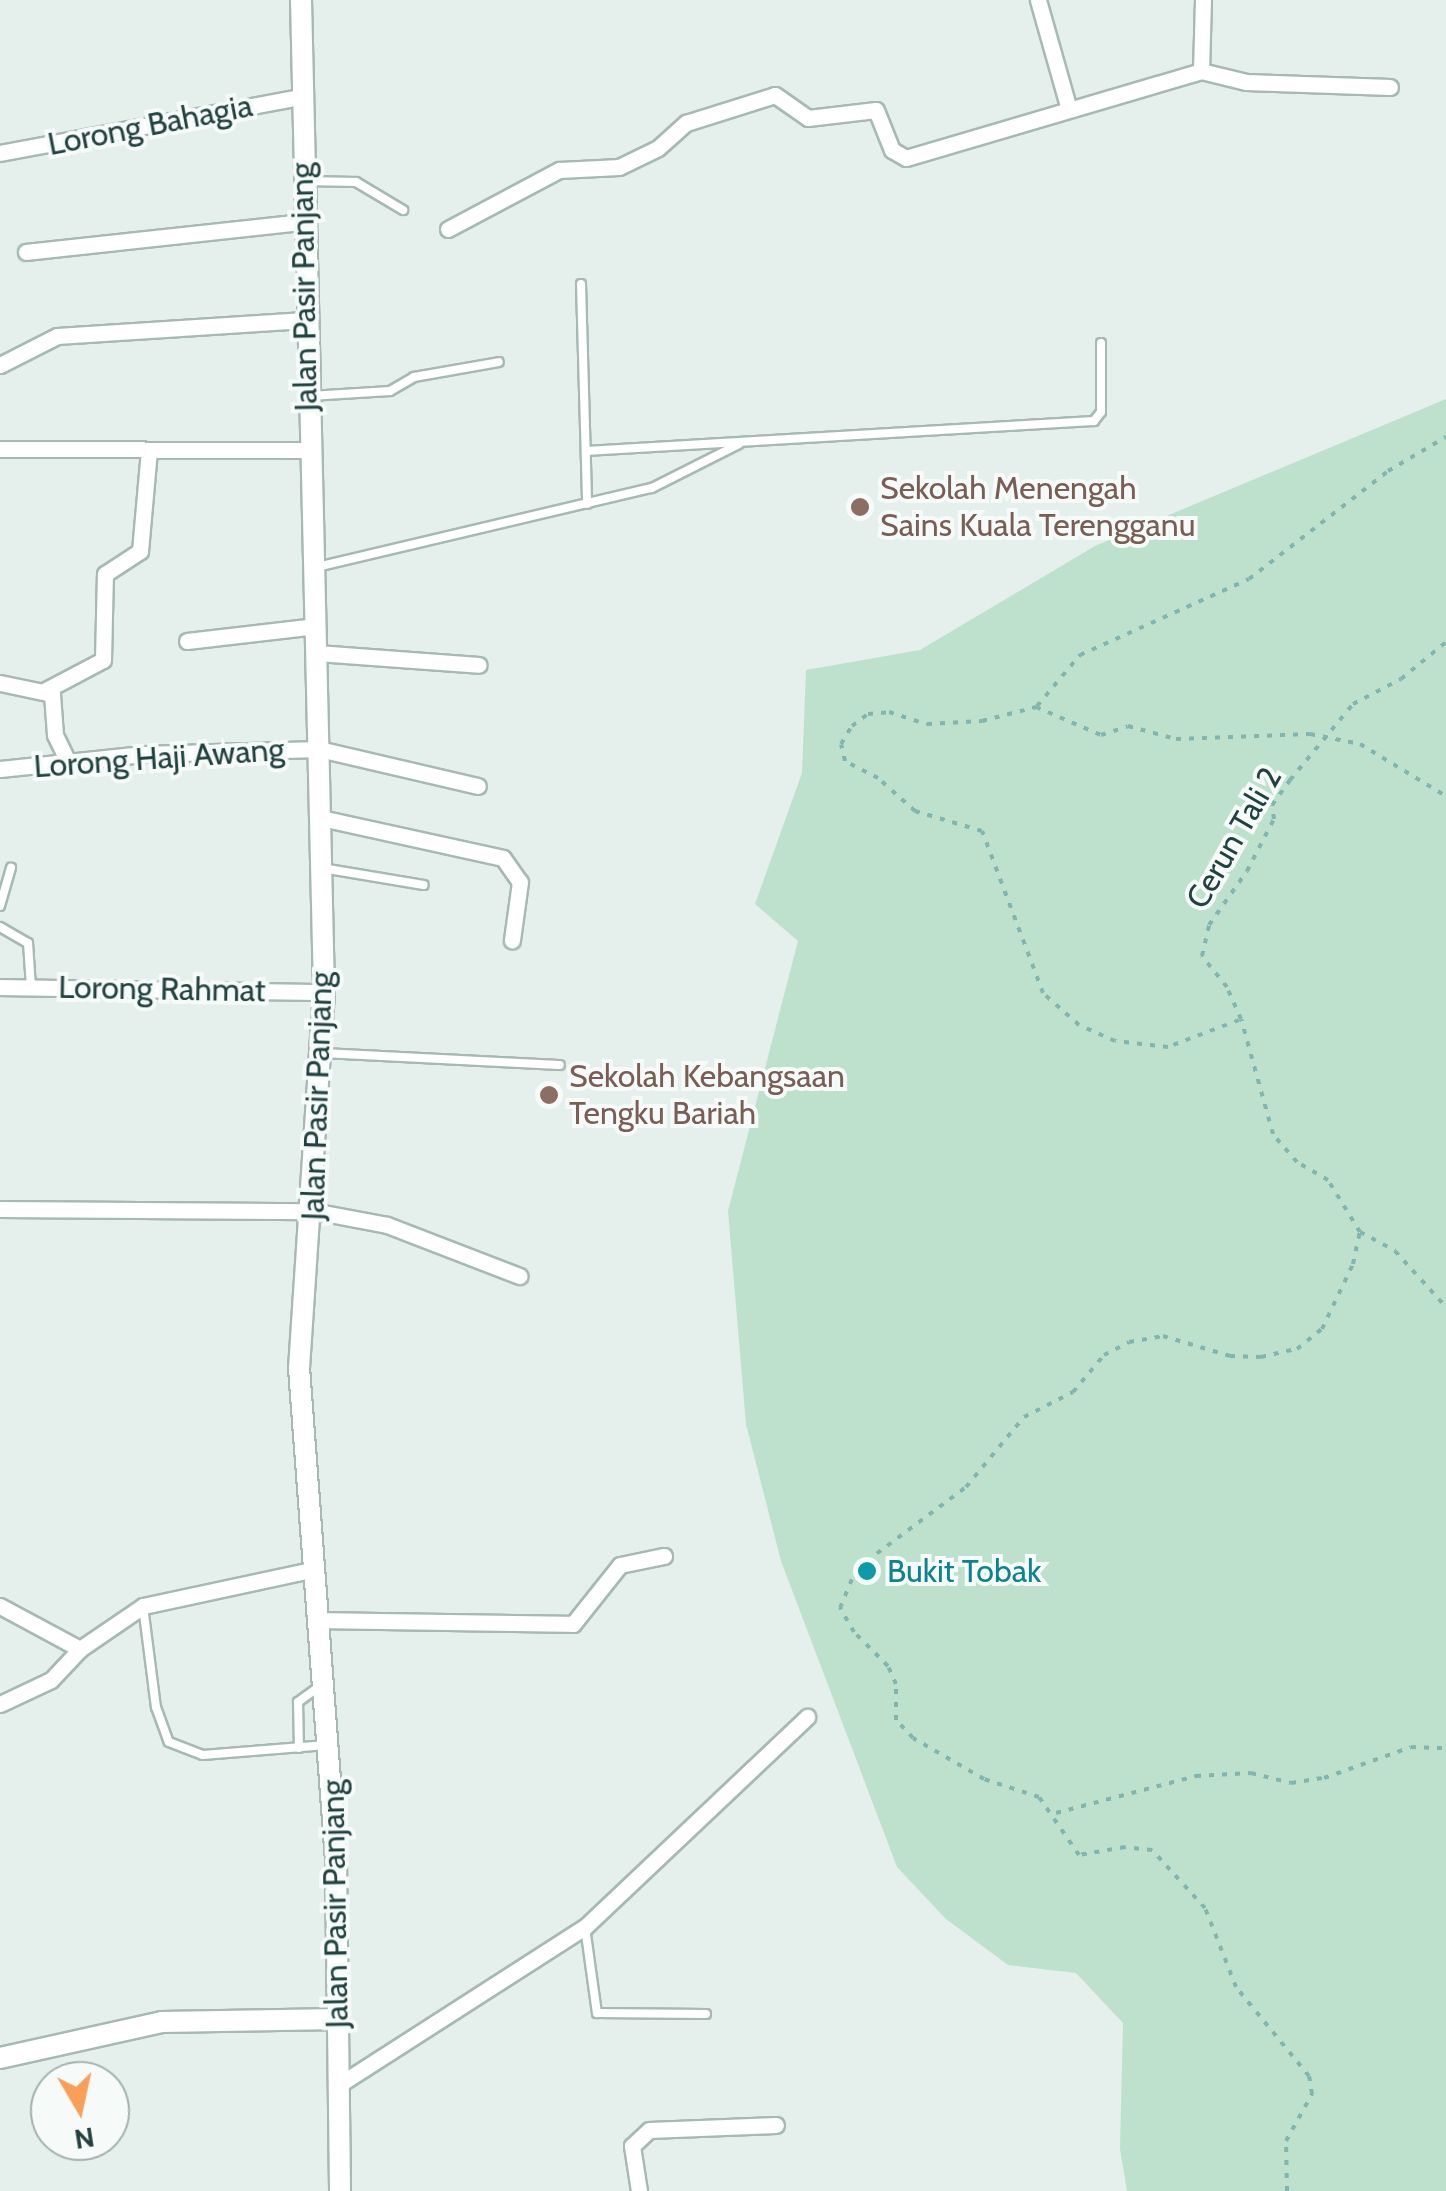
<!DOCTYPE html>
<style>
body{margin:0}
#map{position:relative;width:1446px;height:2191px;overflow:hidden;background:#e5efec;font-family:Cabin,sans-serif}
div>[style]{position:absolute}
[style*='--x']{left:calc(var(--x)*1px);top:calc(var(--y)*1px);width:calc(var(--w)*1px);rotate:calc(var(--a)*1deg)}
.green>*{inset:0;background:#bde1cd}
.path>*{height:4px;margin-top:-2px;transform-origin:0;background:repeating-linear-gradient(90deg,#83b4ae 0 5px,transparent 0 13px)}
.roads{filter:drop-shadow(2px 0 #a7b8b5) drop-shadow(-2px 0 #a7b8b5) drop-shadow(0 2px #a7b8b5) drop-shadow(0 -2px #a7b8b5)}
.lane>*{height:8px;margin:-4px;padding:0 4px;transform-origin:4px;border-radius:4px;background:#fff}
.street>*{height:15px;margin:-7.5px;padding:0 7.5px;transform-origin:7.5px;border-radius:7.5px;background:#fff}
.secondary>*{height:20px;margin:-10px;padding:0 10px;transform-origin:10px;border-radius:10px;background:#fff}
.dots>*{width:28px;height:28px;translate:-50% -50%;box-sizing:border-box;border:5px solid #f6fbf9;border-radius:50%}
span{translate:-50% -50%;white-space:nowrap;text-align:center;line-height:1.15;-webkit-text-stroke:8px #f6fbf9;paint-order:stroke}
.street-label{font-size:32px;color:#224240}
.education-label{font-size:32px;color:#785e54}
.left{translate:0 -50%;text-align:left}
.culture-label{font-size:32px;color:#0d838f}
.north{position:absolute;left:30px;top:2061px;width:100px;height:100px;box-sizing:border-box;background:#f6fbf9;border:2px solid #a1b1af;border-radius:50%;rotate:171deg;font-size:28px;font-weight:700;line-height:40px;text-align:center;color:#224240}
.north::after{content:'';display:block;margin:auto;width:35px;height:45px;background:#fa9f57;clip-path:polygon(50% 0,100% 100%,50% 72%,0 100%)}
</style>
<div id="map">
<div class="green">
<div style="clip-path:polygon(1446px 399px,1446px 2191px,1127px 2191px,1120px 2149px,1123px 2023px,1076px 1973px,1008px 1965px,946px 1919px,897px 1867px,781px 1561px,746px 1424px,728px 1211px,798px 941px,755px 904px,802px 773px,806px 670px,920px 650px,1095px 546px)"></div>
</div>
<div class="path">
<div style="--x:1037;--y:706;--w:67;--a:-49.9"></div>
<div style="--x:1080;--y:655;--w:185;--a:-24.2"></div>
<div style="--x:1249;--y:579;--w:176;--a:-37.8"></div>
<div style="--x:1388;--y:471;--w:67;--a:-30.4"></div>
<div style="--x:1239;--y:1020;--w:76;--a:159.2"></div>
<div style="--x:1168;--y:1047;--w:53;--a:-173.5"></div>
<div style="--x:1115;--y:1041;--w:39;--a:-156"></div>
<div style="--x:1079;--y:1025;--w:48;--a:-138.4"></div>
<div style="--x:1043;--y:993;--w:173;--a:-110.6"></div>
<div style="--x:982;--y:831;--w:70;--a:-163.4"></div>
<div style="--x:915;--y:811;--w:50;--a:-138.3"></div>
<div style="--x:878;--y:778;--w:37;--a:-153"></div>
<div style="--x:845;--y:761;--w:17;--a:-103"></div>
<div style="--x:841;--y:744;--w:21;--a:-59"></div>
<div style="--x:852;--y:726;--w:20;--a:-37"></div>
<div style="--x:868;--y:714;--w:21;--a:-5"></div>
<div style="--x:889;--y:712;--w:40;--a:18"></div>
<div style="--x:927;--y:724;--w:55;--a:-3.1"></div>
<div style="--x:982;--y:721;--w:56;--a:-14.5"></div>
<div style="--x:1036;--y:707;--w:71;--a:23.3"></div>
<div style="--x:1101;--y:735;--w:28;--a:-18"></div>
<div style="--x:1128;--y:726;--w:50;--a:15.2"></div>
<div style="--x:1176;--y:739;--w:134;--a:-2.1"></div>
<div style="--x:1310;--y:734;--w:51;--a:11.3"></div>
<div style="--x:1360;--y:744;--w:100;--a:31.2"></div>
<div style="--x:1360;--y:1232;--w:40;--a:28"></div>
<div style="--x:1395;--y:1251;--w:76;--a:47.7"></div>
<div style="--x:1056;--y:1813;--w:145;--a:-14.8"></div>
<div style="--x:1196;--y:1776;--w:55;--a:-3.1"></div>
<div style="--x:1251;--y:1773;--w:41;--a:14"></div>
<div style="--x:1291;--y:1783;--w:33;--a:-9"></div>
<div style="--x:1324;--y:1778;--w:92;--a:-19.6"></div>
<div style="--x:1411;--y:1747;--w:35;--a:2"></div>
<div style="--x:1287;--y:2191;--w:50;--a:-91.1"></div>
<div style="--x:1286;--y:2141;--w:54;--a:-61"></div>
<div style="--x:1312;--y:2094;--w:18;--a:-99"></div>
<div style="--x:1309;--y:2076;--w:115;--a:-129.4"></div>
<div style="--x:1236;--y:1987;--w:85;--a:-111.4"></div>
<div style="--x:1205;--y:1908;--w:79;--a:-132.4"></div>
<div style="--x:1152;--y:1850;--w:27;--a:-174"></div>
<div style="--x:1125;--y:1847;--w:47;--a:170.1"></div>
<div style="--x:1079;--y:1855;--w:70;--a:-124.6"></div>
<div style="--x:1039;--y:1797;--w:58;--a:-161.9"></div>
<div style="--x:984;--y:1779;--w:82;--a:-150"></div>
<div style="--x:913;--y:1738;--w:25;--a:-133"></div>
<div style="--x:896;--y:1720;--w:36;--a:-90"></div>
<div style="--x:896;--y:1684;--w:20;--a:-114"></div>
<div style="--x:888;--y:1666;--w:48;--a:-135"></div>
<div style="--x:854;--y:1632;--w:28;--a:-120"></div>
<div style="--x:840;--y:1608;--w:42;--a:-67.7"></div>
<div style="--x:856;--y:1569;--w:137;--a:-36.7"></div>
<div style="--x:966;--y:1487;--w:91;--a:-50.4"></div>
<div style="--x:1024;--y:1417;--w:55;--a:-27"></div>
<div style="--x:1073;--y:1392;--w:48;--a:-50"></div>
<div style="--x:1104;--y:1355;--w:28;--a:-27"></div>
<div style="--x:1129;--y:1342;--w:35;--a:-10"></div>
<div style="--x:1163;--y:1336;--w:70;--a:16.6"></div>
<div style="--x:1230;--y:1356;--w:31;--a:2"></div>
<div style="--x:1261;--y:1357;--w:37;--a:-13"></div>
<div style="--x:1297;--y:1349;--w:32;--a:-39"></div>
<div style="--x:1322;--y:1329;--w:72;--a:-64.5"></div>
<div style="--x:1353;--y:1264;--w:33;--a:-78"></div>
<div style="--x:1360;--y:1232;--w:61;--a:-121.6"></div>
<div style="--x:1328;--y:1180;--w:36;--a:-150"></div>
<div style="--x:1297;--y:1162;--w:37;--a:-131"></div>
<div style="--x:1273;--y:1134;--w:119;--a:-105.5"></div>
<div style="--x:1241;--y:1019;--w:35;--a:-114"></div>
<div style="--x:1227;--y:987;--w:40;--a:-129"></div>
<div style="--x:1202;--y:956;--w:32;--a:-77"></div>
<div style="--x:1209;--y:925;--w:66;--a:-54.9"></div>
<div style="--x:1247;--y:871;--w:59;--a:-62.6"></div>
<div style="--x:1274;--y:819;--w:14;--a:-98"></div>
<div style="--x:1272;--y:805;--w:31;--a:-54"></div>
<div style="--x:1290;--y:780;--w:99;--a:-50.3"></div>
<div style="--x:1353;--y:704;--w:54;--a:-27.5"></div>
<div style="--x:1401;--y:679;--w:58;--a:-39.4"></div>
</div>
<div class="roads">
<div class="lane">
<div style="--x:306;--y:181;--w:50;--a:1.1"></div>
<div style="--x:356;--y:182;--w:55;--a:30.8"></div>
<div style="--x:581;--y:284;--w:220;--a:88.4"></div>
<div style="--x:310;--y:396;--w:80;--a:-3.6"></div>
<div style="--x:390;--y:391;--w:28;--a:-30"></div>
<div style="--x:414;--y:377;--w:86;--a:-10"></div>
<div style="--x:586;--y:451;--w:509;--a:-3.38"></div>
<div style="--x:1094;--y:421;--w:11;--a:-52"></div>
<div style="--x:1101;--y:412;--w:69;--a:-90"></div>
<div style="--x:317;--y:567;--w:344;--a:-13.3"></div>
<div style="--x:652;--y:488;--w:97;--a:-26.8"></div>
<div style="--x:322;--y:868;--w:103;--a:9.5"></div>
<div style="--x:0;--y:906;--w:40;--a:-74"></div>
<div style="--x:0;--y:927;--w:32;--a:30"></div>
<div style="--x:28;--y:943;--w:44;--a:86.1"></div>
<div style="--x:322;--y:1053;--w:238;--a:2.9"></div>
<div style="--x:143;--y:1606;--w:102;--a:82.7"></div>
<div style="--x:156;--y:1707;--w:37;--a:70"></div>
<div style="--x:169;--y:1742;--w:36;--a:21"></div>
<div style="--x:203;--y:1755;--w:124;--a:-4.6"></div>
<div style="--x:299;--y:1748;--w:46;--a:-91.2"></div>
<div style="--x:298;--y:1702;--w:29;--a:-36"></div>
<div style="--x:585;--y:1927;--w:87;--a:82.1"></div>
<div style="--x:597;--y:2013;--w:109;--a:0.5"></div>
</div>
<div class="street">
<div style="--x:1038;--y:0;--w:110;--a:74.2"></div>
<div style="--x:1201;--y:71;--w:46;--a:13.7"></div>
<div style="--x:1246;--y:82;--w:144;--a:2"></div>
<div style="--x:0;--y:153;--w:305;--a:-10.6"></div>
<div style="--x:448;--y:229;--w:126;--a:-28"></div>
<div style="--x:559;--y:170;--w:60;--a:-2.9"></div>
<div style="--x:619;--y:167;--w:43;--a:-26"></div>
<div style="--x:658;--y:148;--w:38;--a:-42"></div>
<div style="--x:686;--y:123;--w:93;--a:-17.5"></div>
<div style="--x:775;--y:95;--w:40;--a:34.9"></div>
<div style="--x:808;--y:118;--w:68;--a:-6.7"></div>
<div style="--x:876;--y:110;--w:43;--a:68.2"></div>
<div style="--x:892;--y:150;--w:16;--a:30"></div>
<div style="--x:906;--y:158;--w:308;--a:-16.4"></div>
<div style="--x:1201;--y:71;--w:71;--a:-88.4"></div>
<div style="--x:26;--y:252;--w:278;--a:-6.2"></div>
<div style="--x:0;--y:365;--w:64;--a:-27"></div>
<div style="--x:57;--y:336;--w:248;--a:-3.7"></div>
<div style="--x:0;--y:449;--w:307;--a:0.2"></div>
<div style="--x:187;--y:641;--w:130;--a:-6.6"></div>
<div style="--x:317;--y:653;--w:162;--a:4.2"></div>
<div style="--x:0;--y:683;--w:53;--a:11.9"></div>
<div style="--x:52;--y:694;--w:41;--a:85.8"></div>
<div style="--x:55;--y:735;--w:30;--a:64"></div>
<div style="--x:46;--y:690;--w:64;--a:-27.8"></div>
<div style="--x:103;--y:660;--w:86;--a:-88.7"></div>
<div style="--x:105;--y:574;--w:42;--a:-33.3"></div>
<div style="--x:140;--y:551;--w:100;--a:-84.9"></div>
<div style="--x:0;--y:769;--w:144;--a:-6"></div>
<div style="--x:143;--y:754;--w:176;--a:-1.6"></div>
<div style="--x:319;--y:749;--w:163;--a:13.1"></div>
<div style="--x:321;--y:818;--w:186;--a:12.4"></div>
<div style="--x:503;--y:858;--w:29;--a:55"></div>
<div style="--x:520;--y:882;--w:59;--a:97.9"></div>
<div style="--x:0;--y:987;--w:324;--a:0.9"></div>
<div style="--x:0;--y:1209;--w:313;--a:0.4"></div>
<div style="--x:313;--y:1211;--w:75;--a:10.7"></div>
<div style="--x:387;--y:1225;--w:142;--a:21.1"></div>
<div style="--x:0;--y:1606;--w:91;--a:28.3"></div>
<div style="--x:321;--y:1620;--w:252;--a:0.9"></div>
<div style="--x:573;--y:1624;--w:75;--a:-51.5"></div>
<div style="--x:620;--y:1565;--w:45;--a:-11.6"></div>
<div style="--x:0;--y:1704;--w:56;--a:-25.2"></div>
<div style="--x:51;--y:1680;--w:42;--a:-46.9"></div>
<div style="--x:80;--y:1649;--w:76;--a:-34.3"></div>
<div style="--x:143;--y:1606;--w:176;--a:-12.1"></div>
<div style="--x:337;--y:2086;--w:295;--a:-32.7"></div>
<div style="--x:585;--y:1927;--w:306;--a:-43.4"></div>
<div style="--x:639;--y:2191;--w:46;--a:-98.8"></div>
<div style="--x:632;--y:2146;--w:23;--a:-43"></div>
<div style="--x:649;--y:2130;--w:127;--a:-2.3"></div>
</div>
<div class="secondary">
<div style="--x:301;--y:0;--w:992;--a:88.67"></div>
<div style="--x:324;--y:992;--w:377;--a:93.8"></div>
<div style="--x:299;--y:1368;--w:495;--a:85.7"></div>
<div style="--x:336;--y:1862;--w:329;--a:89.3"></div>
<div style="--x:0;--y:2058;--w:166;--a:-12.5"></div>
<div style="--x:162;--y:2022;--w:177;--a:-1"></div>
</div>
</div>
<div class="dots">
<div style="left:860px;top:507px;background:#8d6e63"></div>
<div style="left:549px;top:1095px;background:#8d6e63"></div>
<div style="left:867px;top:1571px;background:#0f9aa8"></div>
</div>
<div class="street-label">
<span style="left:150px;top:125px;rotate:-11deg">Lorong Bahagia</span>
<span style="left:304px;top:287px;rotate:-91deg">Jalan Pasir Panjang</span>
<span style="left:159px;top:758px;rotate:-4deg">Lorong Haji Awang</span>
<span style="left:1234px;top:838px;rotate:-60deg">Cerun Tali 2</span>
<span style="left:162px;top:989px;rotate:1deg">Lorong Rahmat</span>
<span style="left:317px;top:1096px;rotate:-88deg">Jalan Pasir Panjang</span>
<span style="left:335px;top:1904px;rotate:-91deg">Jalan Pasir Panjang</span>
</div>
<div class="education-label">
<span class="left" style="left:880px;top:507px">Sekolah Menengah<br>Sains Kuala Terengganu</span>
<span class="left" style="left:569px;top:1095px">Sekolah Kebangsaan<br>Tengku Bariah</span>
</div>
<div class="culture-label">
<span class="left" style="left:887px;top:1571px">Bukit Tobak</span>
</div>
<div class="north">N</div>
</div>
